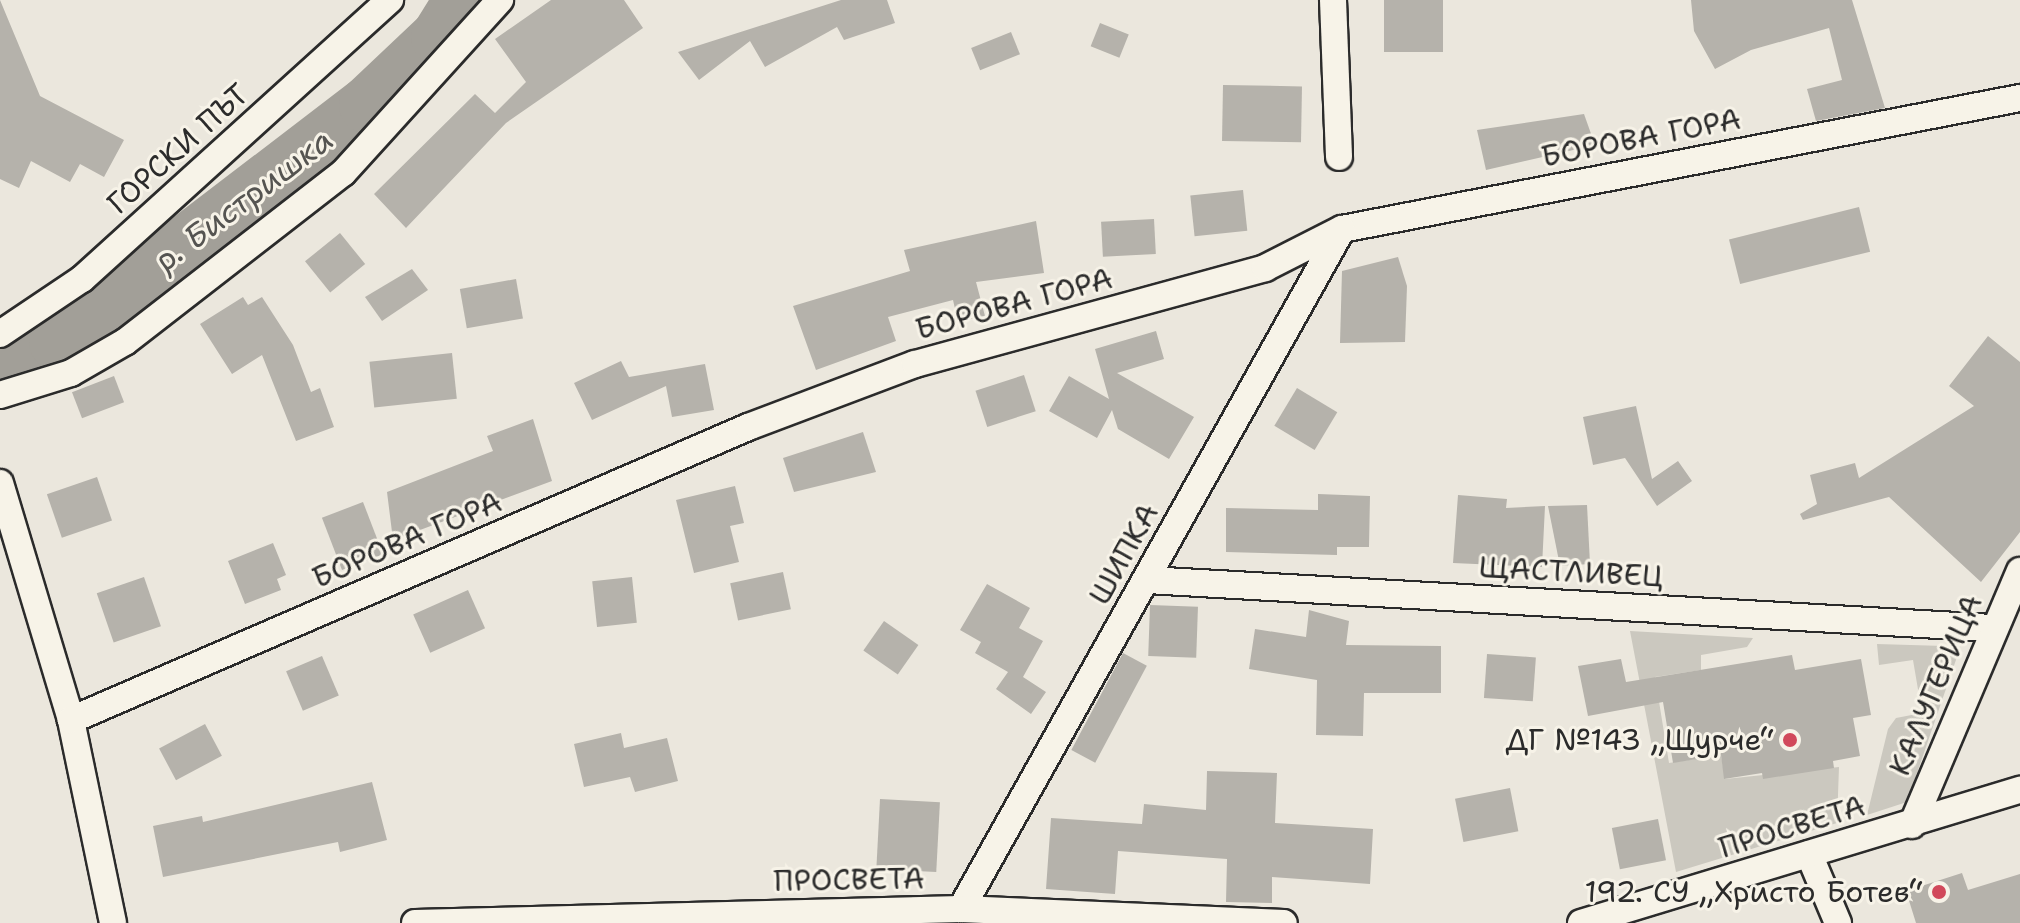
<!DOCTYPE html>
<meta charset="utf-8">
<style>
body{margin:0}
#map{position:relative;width:2020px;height:923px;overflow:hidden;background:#ebe7dd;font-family:"Shantell Sans",sans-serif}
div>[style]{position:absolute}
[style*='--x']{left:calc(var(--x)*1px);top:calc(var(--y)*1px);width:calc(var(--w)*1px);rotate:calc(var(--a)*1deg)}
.green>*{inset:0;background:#cbc8bf}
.river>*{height:58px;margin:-29px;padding:0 29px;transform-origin:29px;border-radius:29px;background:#a29f98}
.building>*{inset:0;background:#b5b2ab;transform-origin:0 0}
.roads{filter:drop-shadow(2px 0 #2b2b2b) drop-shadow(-2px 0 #2b2b2b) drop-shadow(0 2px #2b2b2b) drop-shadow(0 -2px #2b2b2b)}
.street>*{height:26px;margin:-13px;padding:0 13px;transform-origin:13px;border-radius:13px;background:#f7f3e8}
.dots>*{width:22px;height:22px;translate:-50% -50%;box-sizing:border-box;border:4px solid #f7f3e8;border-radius:50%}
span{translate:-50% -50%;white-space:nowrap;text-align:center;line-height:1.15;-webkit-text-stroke:6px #f7f3e8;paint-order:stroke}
.street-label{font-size:30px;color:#2b2b2b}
.poi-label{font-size:30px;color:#2b2b2b}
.right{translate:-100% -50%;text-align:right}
.water-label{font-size:32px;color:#555451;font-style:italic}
</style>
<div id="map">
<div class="green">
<div style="clip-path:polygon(1630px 631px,1753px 638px,1747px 647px,1701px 655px,1701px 670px,1655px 677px,1669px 763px,1721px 755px,1725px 779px,1839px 767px,1837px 823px,1676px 872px)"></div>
<div style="clip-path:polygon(1877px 644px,1944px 646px,1958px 654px,1907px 802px,1867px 815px,1888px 729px,1896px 718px,1922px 713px,1913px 660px,1879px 665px)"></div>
</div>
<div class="river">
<div style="--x:0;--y:372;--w:65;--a:-27.3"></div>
<div style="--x:58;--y:342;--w:390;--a:-37.4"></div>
<div style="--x:368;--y:105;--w:99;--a:-43.4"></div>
<div style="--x:440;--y:37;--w:44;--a:-58.1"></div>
</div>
<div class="building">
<div style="clip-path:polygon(0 0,40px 96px,124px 140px,104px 177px,80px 164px,70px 182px,31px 161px,19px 188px,0 179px)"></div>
<div style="clip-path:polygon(551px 0,624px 0,643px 28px,506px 123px,406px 228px,374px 194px,475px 94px,495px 113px,526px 82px,495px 39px)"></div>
<div style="clip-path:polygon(841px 0,887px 0,895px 23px,844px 40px,837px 27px,765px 67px,750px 41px,699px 80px,678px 52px)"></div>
<div style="left:1384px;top:0;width:59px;height:52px"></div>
<div style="clip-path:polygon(1691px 0,1852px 0,1885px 108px,1816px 121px,1807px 89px,1842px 80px,1829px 28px,1751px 50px,1715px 69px,1694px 31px)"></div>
<div style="left:1100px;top:23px;width:31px;height:25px;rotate:22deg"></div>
<div style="left:1011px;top:32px;width:24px;height:43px;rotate:68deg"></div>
<div style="left:1223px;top:85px;width:79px;height:56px;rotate:1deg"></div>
<div style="clip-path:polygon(1584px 114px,1595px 145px,1486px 170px,1477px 130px)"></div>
<div style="left:1243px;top:190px;width:41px;height:53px;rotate:84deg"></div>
<div style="left:1859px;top:207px;width:46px;height:134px;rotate:76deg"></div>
<div style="left:1154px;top:219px;width:35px;height:53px;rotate:87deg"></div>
<div style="clip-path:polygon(1036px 221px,1044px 273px,976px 282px,985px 316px,958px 322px,953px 300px,888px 317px,896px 341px,816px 370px,793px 306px,910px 271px,904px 250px)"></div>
<div style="left:340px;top:233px;width:40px;height:45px;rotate:51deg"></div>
<div style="clip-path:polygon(1398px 257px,1407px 286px,1405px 342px,1340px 343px,1342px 271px)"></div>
<div style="clip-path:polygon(412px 269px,428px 290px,382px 321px,365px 297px)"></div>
<div style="left:516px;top:279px;width:40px;height:57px;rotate:80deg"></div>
<div style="clip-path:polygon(243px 297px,248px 305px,262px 297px,293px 345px,311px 392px,320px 388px,334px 427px,296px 441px,262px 355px,232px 374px,200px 324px)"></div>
<div style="clip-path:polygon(1156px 331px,1164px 359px,1117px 373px,1194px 417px,1169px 459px,1118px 429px,1112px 410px,1097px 438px,1049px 411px,1069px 376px,1109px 399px,1095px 349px)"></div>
<div style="clip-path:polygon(1988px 336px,2020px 362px,2020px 532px,1981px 582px,1889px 497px,1803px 520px,1800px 514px,1817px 504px,1810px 475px,1855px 463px,1859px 478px,1974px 406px,1949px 386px)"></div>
<div style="left:452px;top:353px;width:46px;height:83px;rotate:84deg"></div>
<div style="clip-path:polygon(621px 361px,629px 377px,705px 364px,714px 410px,672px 417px,666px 386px,592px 420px,574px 383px)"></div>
<div style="left:1024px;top:375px;width:38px;height:51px;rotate:72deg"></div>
<div style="left:114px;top:376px;width:28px;height:45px;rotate:69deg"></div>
<div style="left:1297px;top:388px;width:47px;height:44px;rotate:31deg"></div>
<div style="clip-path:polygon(1636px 406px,1652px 479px,1678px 461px,1692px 481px,1657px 506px,1625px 458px,1593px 465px,1583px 417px)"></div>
<div style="clip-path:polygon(533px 419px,552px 481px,393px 540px,387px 492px,493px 451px,487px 436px)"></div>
<div style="clip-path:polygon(863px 432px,876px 472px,794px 492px,783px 458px)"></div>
<div style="left:97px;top:477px;width:46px;height:53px;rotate:71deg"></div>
<div style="clip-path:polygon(735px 486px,744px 523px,730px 526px,739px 562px,694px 573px,676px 500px)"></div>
<div style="clip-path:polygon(1318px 494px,1370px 496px,1369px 547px,1337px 547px,1337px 555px,1226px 552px,1226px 508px,1318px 510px)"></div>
<div style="clip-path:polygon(1458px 495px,1507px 499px,1506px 508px,1545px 506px,1542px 567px,1453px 563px)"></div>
<div style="left:363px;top:502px;width:56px;height:44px;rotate:69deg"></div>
<div style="clip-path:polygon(1587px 505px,1590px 564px,1560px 566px,1548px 506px)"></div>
<div style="clip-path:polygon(273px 543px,286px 575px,277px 579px,281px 590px,245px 604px,228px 561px)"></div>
<div style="left:783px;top:572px;width:38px;height:54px;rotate:78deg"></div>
<div style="left:144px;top:577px;width:52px;height:50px;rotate:71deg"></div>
<div style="left:632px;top:577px;width:46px;height:40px;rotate:84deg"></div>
<div style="clip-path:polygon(987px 584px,1030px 608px,1019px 628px,1043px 641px,1023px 677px,1046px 692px,1031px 714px,996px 689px,1008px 672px,975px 653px,981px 642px,960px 630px)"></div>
<div style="left:468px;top:590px;width:42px;height:60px;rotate:66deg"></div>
<div style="left:1150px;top:605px;width:48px;height:51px;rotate:2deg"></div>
<div style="clip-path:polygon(1309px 610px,1349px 621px,1346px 645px,1441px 646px,1441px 693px,1364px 693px,1363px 736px,1316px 735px,1317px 680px,1249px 669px,1255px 629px,1306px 637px)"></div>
<div style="left:884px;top:621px;width:42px;height:36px;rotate:35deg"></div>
<div style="left:1123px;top:653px;width:27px;height:110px;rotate:28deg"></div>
<div style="left:1487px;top:654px;width:49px;height:44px;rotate:4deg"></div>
<div style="clip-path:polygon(1792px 655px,1795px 670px,1861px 659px,1871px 715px,1853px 718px,1860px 756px,1833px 761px,1834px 768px,1763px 779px,1762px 773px,1724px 779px,1721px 755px,1673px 763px,1663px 702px,1588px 716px,1578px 666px,1621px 659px,1626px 682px)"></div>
<div style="left:322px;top:656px;width:43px;height:39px;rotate:67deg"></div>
<div style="left:205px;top:724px;width:36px;height:52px;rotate:62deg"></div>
<div style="clip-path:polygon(621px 733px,624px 748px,667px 738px,678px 781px,635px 792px,630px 777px,584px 787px,574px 744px)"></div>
<div style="clip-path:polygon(1207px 771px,1277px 773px,1275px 823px,1373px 829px,1370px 884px,1272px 877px,1272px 903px,1226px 902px,1227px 859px,1118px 851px,1115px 894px,1046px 889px,1051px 818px,1142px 824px,1144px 804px,1206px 810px)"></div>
<div style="clip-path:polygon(372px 782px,387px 840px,340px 852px,338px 842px,163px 877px,153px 826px,202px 816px,203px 822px)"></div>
<div style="left:1510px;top:788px;width:44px;height:56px;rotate:79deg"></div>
<div style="left:880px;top:799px;width:60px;height:70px;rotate:3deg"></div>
<div style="left:1658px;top:819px;width:42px;height:47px;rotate:79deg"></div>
<div style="clip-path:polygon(1962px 873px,1968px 890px,2020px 874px,2020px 923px,1916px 923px,1906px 891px)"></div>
</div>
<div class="roads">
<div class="street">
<div style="--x:1333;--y:0;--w:157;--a:87.8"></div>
<div style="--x:0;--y:334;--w:99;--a:-33.9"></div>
<div style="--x:82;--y:279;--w:416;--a:-42.2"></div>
<div style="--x:0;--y:395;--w:74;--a:-17.2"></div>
<div style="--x:71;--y:373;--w:62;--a:-29.9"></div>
<div style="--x:125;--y:342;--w:276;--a:-37.8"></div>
<div style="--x:343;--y:173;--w:234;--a:-47.8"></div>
<div style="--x:0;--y:483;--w:247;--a:73.3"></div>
<div style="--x:71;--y:720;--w:207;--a:78.3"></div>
<div style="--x:1147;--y:580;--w:846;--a:3.25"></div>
<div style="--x:71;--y:720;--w:738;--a:-23.4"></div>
<div style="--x:748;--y:427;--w:178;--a:-20.7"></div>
<div style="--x:915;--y:364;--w:363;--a:-15.3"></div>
<div style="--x:1265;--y:268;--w:86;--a:-26.9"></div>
<div style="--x:1342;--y:229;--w:691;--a:-10.94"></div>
<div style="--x:1912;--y:825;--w:276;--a:-67"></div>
<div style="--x:1809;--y:854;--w:75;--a:67.2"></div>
<div style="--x:961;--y:909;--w:779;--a:-60.74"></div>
<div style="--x:415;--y:923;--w:546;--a:-1.47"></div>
<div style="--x:961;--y:909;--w:323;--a:2.5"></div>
<div style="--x:1581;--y:923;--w:459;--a:-16.9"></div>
</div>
</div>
<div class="dots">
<div style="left:1790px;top:740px;background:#d1495b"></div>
<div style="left:1939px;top:892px;background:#d1495b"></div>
</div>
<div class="street-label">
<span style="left:1641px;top:138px;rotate:-11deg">БОРОВА ГОРА</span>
<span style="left:178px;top:149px;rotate:-42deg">ГОРСКИ ПЪТ</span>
<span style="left:1014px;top:304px;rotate:-15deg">БОРОВА ГОРА</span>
<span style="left:407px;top:540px;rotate:-23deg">БОРОВА ГОРА</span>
<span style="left:1124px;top:554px;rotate:-61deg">ШИПКА</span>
<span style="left:1571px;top:572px;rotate:3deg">ЩАСТЛИВЕЦ</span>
<span style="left:1936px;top:685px;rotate:-67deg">КАЛУГЕРИЦА</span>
<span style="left:1792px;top:827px;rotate:-17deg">ПРОСВЕТА</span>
<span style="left:849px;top:880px;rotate:-1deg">ПРОСВЕТА</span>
</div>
<div class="poi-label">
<span class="right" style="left:1774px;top:740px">ДГ №143 „Щурче“</span>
<span class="right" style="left:1923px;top:892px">192. СУ „Христо Ботев“</span>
</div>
<div class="water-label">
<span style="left:244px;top:200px;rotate:-37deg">р. Бистришка</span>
</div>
</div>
